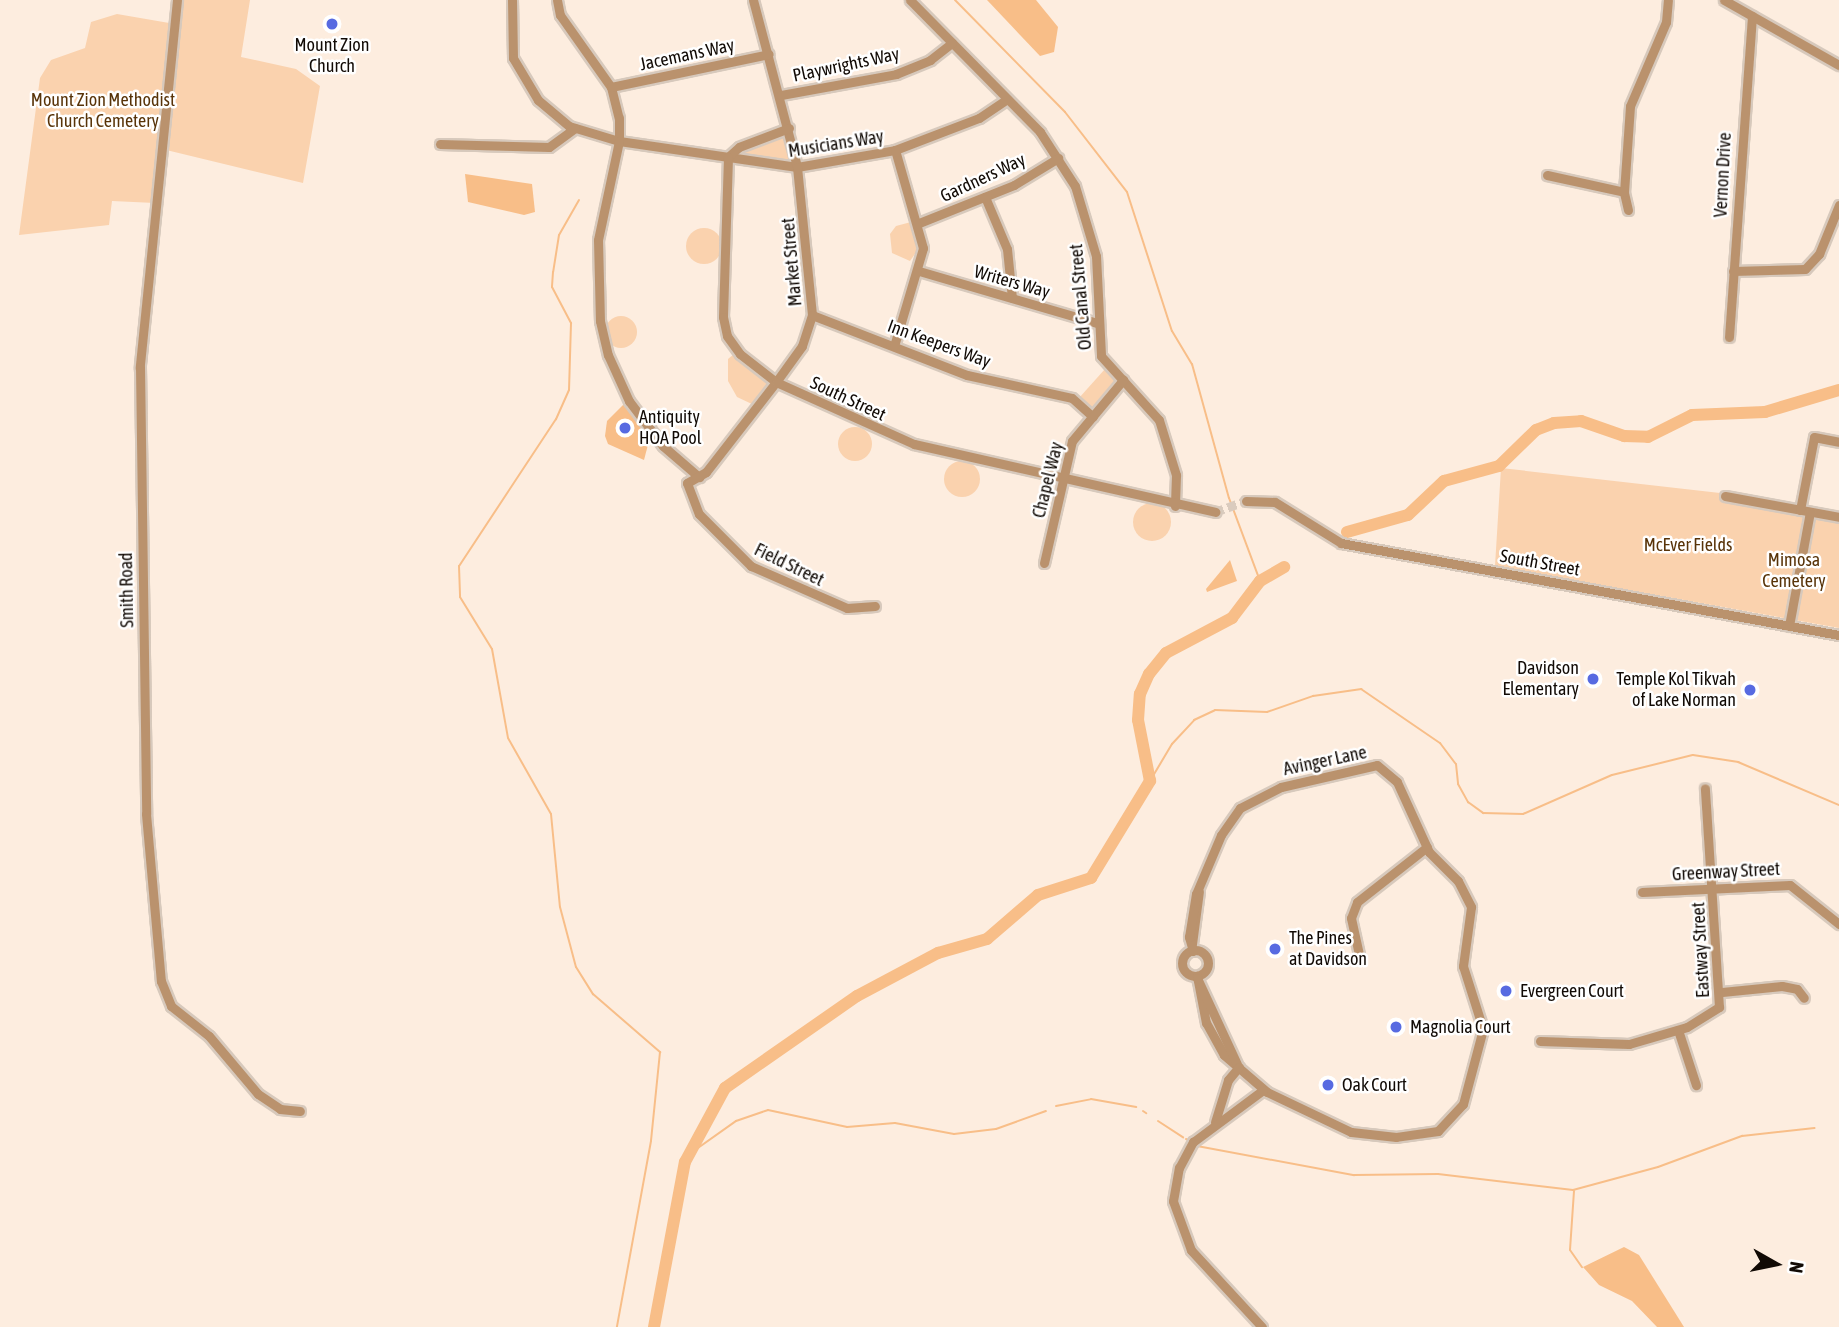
<!DOCTYPE html>
<style>
body{margin:0}
#map{position:relative;width:1839px;height:1327px;overflow:hidden;background:#fdeddf;font-family:"Asap Condensed",sans-serif}
div>[style]{position:absolute}
[style*='--x']{left:calc(var(--x)*1px);top:calc(var(--y)*1px);width:calc(var(--w)*1px);rotate:calc(var(--a)*1deg)}
.green>*{inset:0;background:#fad2ae}
.round{border-radius:50%}
.water>*{inset:0;background:#f8be88}
.stream>*{height:2px;margin:-1px;padding:0 1px;transform-origin:1px;border-radius:1px;background:#f8be88}
.river>*{height:12px;margin:-6px;padding:0 6px;transform-origin:6px;border-radius:6px;background:#f8be88}
.minor-tunnel>*{height:9px;margin-top:-4.5px;transform-origin:0;background:repeating-linear-gradient(90deg,#dacbbe 0 9px,transparent 0 13.5px)}
.roads{filter:drop-shadow(2px 0 #d7c9bc) drop-shadow(-2px 0 #d7c9bc) drop-shadow(0 2px #d7c9bc) drop-shadow(0 -2px #d7c9bc)}
.minor>*{height:9px;margin:-4.5px;padding:0 4.5px;transform-origin:4.5px;border-radius:4.5px;background:#ba926d}
.minor>.ring{margin:-4.5px;padding:0;box-sizing:content-box;background:none;border:9px solid #ba926d;border-radius:50%}
.dots>*{width:19px;height:19px;translate:-50% -50%;box-sizing:border-box;border:4px solid #fff;border-radius:50%}
span{translate:-50% -50%;white-space:nowrap;text-align:center;line-height:1.15;-webkit-text-stroke:5px #fff;paint-order:stroke}
.poi-label{font-size:18px;color:#110a05}
.left{translate:0 -50%;text-align:left}
.right{translate:-100% -50%;text-align:right}
.street-label{font-size:18px;color:#110a05}
.park-label{font-size:18px;color:#583308}
.north{position:absolute;left:1741px;top:1229px;width:70px;height:70px;-webkit-text-stroke:5px #fff;paint-order:stroke;rotate:99deg;font-size:19px;font-weight:700;line-height:28px;text-align:center;color:#110a05}
.north::after{content:'';display:block;margin:auto;width:24px;height:32px;background:#110a05;clip-path:polygon(50% 0,100% 100%,50% 72%,0 100%)}
</style>
<div id="map">
<div class="green">
<div style="clip-path:polygon(180px 0,250px 0,241px 57px,296px 69px,320px 86px,303px 183px,158px 148px,155px 203px,112px 201px,109px 225px,19px 235px,40px 78px,51px 60px,85px 48px,91px 22px,117px 14px,175px 24px)"></div>
<div style="clip-path:polygon(784px 134px,790px 163px,737px 155px,737px 152px)"></div>
<div style="clip-path:polygon(911px 222px,917px 251px,910px 261px,892px 253px,890px 234px,896px 226px)"></div>
<div class="round" style="left:686px;top:228px;width:36px;height:36px"></div>
<div class="round" style="left:605px;top:316px;width:32px;height:32px"></div>
<div style="clip-path:polygon(734px 354px,769px 383px,754px 405px,737px 397px,728px 381px,728px 359px)"></div>
<div style="clip-path:polygon(1105px 369px,1120px 381px,1091px 410px,1079px 398px)"></div>
<div class="round" style="left:838px;top:427px;width:34px;height:34px"></div>
<div class="round" style="left:944px;top:461px;width:36px;height:36px"></div>
<div style="clip-path:polygon(1501px 468px,1720px 493px,1721px 500px,1839px 521px,1839px 628px,1495px 566px)"></div>
<div class="round" style="left:1133px;top:503px;width:38px;height:38px"></div>
</div>
<div class="water">
<div style="clip-path:polygon(987px 0,1036px 0,1058px 27px,1054px 52px,1040px 56px)"></div>
<div style="clip-path:polygon(465px 174px,532px 184px,535px 212px,524px 215px,468px 202px)"></div>
<div style="clip-path:polygon(626px 402px,650px 437px,644px 460px,608px 444px,605px 436px,607px 421px)"></div>
<div style="clip-path:polygon(1230px 560px,1237px 581px,1207px 592px,1206px 589px)"></div>
<div style="clip-path:polygon(1624px 1247px,1639px 1255px,1684px 1327px,1657px 1327px,1632px 1301px,1599px 1285px,1583px 1267px)"></div>
</div>
<div class="stream">
<div style="--x:955;--y:0;--w:157;--a:45.5"></div>
<div style="--x:1065;--y:112;--w:101;--a:52.2"></div>
<div style="--x:1127;--y:192;--w:146;--a:72.1"></div>
<div style="--x:1172;--y:331;--w:39;--a:59"></div>
<div style="--x:1192;--y:364;--w:139;--a:74.6"></div>
<div style="--x:1229;--y:498;--w:89;--a:69.5"></div>
<div style="--x:579;--y:200;--w:40;--a:119.7"></div>
<div style="--x:559;--y:235;--w:37;--a:99"></div>
<div style="--x:553;--y:272;--w:15;--a:94"></div>
<div style="--x:552;--y:287;--w:41;--a:62.2"></div>
<div style="--x:571;--y:323;--w:67;--a:91.7"></div>
<div style="--x:569;--y:390;--w:32;--a:114"></div>
<div style="--x:556;--y:419;--w:176;--a:123.4"></div>
<div style="--x:459;--y:566;--w:31;--a:88"></div>
<div style="--x:460;--y:597;--w:61;--a:58.4"></div>
<div style="--x:492;--y:649;--w:90;--a:79.8"></div>
<div style="--x:508;--y:738;--w:87;--a:60.5"></div>
<div style="--x:551;--y:814;--w:93;--a:84.5"></div>
<div style="--x:560;--y:907;--w:62;--a:75.1"></div>
<div style="--x:576;--y:967;--w:32;--a:58"></div>
<div style="--x:593;--y:994;--w:89;--a:40.9"></div>
<div style="--x:660;--y:1052;--w:89;--a:95.8"></div>
<div style="--x:651;--y:1141;--w:189;--a:100.4"></div>
<div style="--x:1150;--y:781;--w:43;--a:-59.3"></div>
<div style="--x:1172;--y:744;--w:33;--a:-47"></div>
<div style="--x:1194;--y:720;--w:23;--a:-25"></div>
<div style="--x:1215;--y:710;--w:52;--a:2.2"></div>
<div style="--x:1267;--y:712;--w:49;--a:-19.2"></div>
<div style="--x:1313;--y:696;--w:49;--a:-8.3"></div>
<div style="--x:1361;--y:689;--w:96;--a:34.4"></div>
<div style="--x:1440;--y:743;--w:26;--a:53"></div>
<div style="--x:1456;--y:764;--w:20;--a:84"></div>
<div style="--x:1458;--y:784;--w:21;--a:61"></div>
<div style="--x:1468;--y:802;--w:19;--a:36"></div>
<div style="--x:1483;--y:813;--w:40;--a:1.4"></div>
<div style="--x:1523;--y:814;--w:97;--a:-23.7"></div>
<div style="--x:1612;--y:775;--w:83;--a:-13.9"></div>
<div style="--x:1693;--y:755;--w:46;--a:8.8"></div>
<div style="--x:1738;--y:762;--w:110;--a:23.1"></div>
<div style="--x:1056;--y:1106;--w:36;--a:-11"></div>
<div style="--x:1091;--y:1099;--w:46;--a:10.1"></div>
<div style="--x:1143;--y:1111;--w:4;--a:34"></div>
<div style="--x:1158;--y:1121;--w:30;--a:33"></div>
<div style="--x:1186;--y:1139;--w:2;--a:27"></div>
<div style="--x:1197;--y:1146;--w:160;--a:10.5"></div>
<div style="--x:1354;--y:1175;--w:84;--a:-0.7"></div>
<div style="--x:1438;--y:1174;--w:136;--a:6.8"></div>
<div style="--x:1573;--y:1190;--w:88;--a:-15.1"></div>
<div style="--x:1658;--y:1167;--w:90;--a:-20.3"></div>
<div style="--x:1742;--y:1136;--w:73;--a:-6.3"></div>
<div style="--x:688;--y:1155;--w:59;--a:-35.3"></div>
<div style="--x:736;--y:1121;--w:34;--a:-19"></div>
<div style="--x:768;--y:1110;--w:81;--a:12.1"></div>
<div style="--x:847;--y:1127;--w:48;--a:-4.8"></div>
<div style="--x:895;--y:1123;--w:60;--a:10.6"></div>
<div style="--x:954;--y:1134;--w:42;--a:-6.8"></div>
<div style="--x:996;--y:1129;--w:53;--a:-19.8"></div>
<div style="--x:1574;--y:1191;--w:59;--a:93.9"></div>
<div style="--x:1570;--y:1250;--w:21;--a:55"></div>
</div>
<div class="river">
<div style="--x:1347;--y:532;--w:63;--a:-15.6"></div>
<div style="--x:1408;--y:515;--w:50;--a:-43.4"></div>
<div style="--x:1444;--y:481;--w:57;--a:-15.3"></div>
<div style="--x:1499;--y:466;--w:52;--a:-44.2"></div>
<div style="--x:1536;--y:430;--w:19;--a:-21"></div>
<div style="--x:1554;--y:423;--w:27;--a:-4"></div>
<div style="--x:1581;--y:421;--w:46;--a:19.2"></div>
<div style="--x:1624;--y:436;--w:24;--a:2"></div>
<div style="--x:1648;--y:437;--w:49;--a:-26.6"></div>
<div style="--x:1692;--y:415;--w:73;--a:-2.4"></div>
<div style="--x:1765;--y:412;--w:77;--a:-16.6"></div>
<div style="--x:654;--y:1327;--w:168;--a:-79.4"></div>
<div style="--x:685;--y:1162;--w:84;--a:-61.6"></div>
<div style="--x:725;--y:1088;--w:161;--a:-34.9"></div>
<div style="--x:857;--y:996;--w:92;--a:-28"></div>
<div style="--x:938;--y:953;--w:51;--a:-15.9"></div>
<div style="--x:987;--y:939;--w:67;--a:-40.8"></div>
<div style="--x:1038;--y:895;--w:56;--a:-17.8"></div>
<div style="--x:1091;--y:878;--w:114;--a:-58.7"></div>
<div style="--x:1150;--y:781;--w:62;--a:-101.1"></div>
<div style="--x:1138;--y:720;--w:26;--a:-86"></div>
<div style="--x:1140;--y:694;--w:22;--a:-66"></div>
<div style="--x:1149;--y:674;--w:27;--a:-51"></div>
<div style="--x:1166;--y:653;--w:75;--a:-27.9"></div>
<div style="--x:1232;--y:618;--w:46;--a:-52.9"></div>
<div style="--x:1260;--y:581;--w:28;--a:-30"></div>
</div>
<div class="minor-tunnel">
<div style="--x:1215;--y:512;--w:33;--a:-20"></div>
</div>
<div class="roads">
<div class="minor">
<div style="--x:177;--y:0;--w:369;--a:95.8"></div>
<div style="--x:140;--y:367;--w:447;--a:89.2"></div>
<div style="--x:146;--y:814;--w:168;--a:84.9"></div>
<div style="--x:161;--y:981;--w:27;--a:68"></div>
<div style="--x:171;--y:1006;--w:48;--a:38.3"></div>
<div style="--x:209;--y:1036;--w:76;--a:49.8"></div>
<div style="--x:258;--y:1094;--w:27;--a:34"></div>
<div style="--x:280;--y:1109;--w:20;--a:6"></div>
<div style="--x:512;--y:0;--w:58;--a:89"></div>
<div style="--x:513;--y:58;--w:49;--a:59.2"></div>
<div style="--x:538;--y:100;--w:40;--a:40"></div>
<div style="--x:569;--y:126;--w:52;--a:16.7"></div>
<div style="--x:619;--y:141;--w:180;--a:8.3"></div>
<div style="--x:797;--y:167;--w:99;--a:-9.8"></div>
<div style="--x:895;--y:150;--w:90;--a:-20.9"></div>
<div style="--x:979;--y:118;--w:34;--a:-34"></div>
<div style="--x:557;--y:0;--w:15;--a:79"></div>
<div style="--x:560;--y:15;--w:88;--a:54.7"></div>
<div style="--x:611;--y:87;--w:32;--a:76"></div>
<div style="--x:619;--y:118;--w:23;--a:90"></div>
<div style="--x:619;--y:141;--w:101;--a:102"></div>
<div style="--x:598;--y:240;--w:81;--a:88.6"></div>
<div style="--x:600;--y:321;--w:35;--a:77"></div>
<div style="--x:608;--y:355;--w:51;--a:65.5"></div>
<div style="--x:629;--y:401;--w:56;--a:52.9"></div>
<div style="--x:663;--y:446;--w:48;--a:40.7"></div>
<div style="--x:753;--y:0;--w:173;--a:75.2"></div>
<div style="--x:797;--y:167;--w:149;--a:84.2"></div>
<div style="--x:812;--y:315;--w:33;--a:108"></div>
<div style="--x:802;--y:346;--w:44;--a:125.8"></div>
<div style="--x:776;--y:382;--w:114;--a:127.9"></div>
<div style="--x:706;--y:472;--w:22;--a:150"></div>
<div style="--x:687;--y:483;--w:33;--a:69"></div>
<div style="--x:699;--y:514;--w:74;--a:45"></div>
<div style="--x:751;--y:566;--w:105;--a:23.6"></div>
<div style="--x:847;--y:608;--w:28;--a:-4"></div>
<div style="--x:910;--y:0;--w:185;--a:45.4"></div>
<div style="--x:1040;--y:132;--w:64;--a:57.1"></div>
<div style="--x:1075;--y:186;--w:73;--a:73.3"></div>
<div style="--x:1096;--y:256;--w:100;--a:87.1"></div>
<div style="--x:1101;--y:356;--w:86;--a:47.8"></div>
<div style="--x:1159;--y:420;--w:58;--a:72.8"></div>
<div style="--x:1176;--y:475;--w:31;--a:92"></div>
<div style="--x:1724;--y:0;--w:132;--a:29.5"></div>
<div style="--x:611;--y:87;--w:161;--a:-11.8"></div>
<div style="--x:781;--y:95;--w:117;--a:-10.3"></div>
<div style="--x:896;--y:74;--w:37;--a:-22"></div>
<div style="--x:930;--y:60;--w:28;--a:-38"></div>
<div style="--x:789;--y:128;--w:53;--a:159.2"></div>
<div style="--x:739;--y:147;--w:15;--a:138"></div>
<div style="--x:728;--y:157;--w:160;--a:91.8"></div>
<div style="--x:723;--y:317;--w:19;--a:78"></div>
<div style="--x:727;--y:336;--w:22;--a:54"></div>
<div style="--x:740;--y:354;--w:46;--a:37.9"></div>
<div style="--x:776;--y:382;--w:151;--a:24.2"></div>
<div style="--x:914;--y:444;--w:309;--a:12.7"></div>
<div style="--x:440;--y:144;--w:109;--a:1.6"></div>
<div style="--x:549;--y:147;--w:32;--a:-36"></div>
<div style="--x:1547;--y:175;--w:79;--a:12.4"></div>
<div style="--x:985;--y:197;--w:56;--a:67.1"></div>
<div style="--x:1007;--y:249;--w:49;--a:84.2"></div>
<div style="--x:1628;--y:210;--w:18;--a:-103"></div>
<div style="--x:1624;--y:192;--w:86;--a:-86"></div>
<div style="--x:1630;--y:106;--w:91;--a:-66.8"></div>
<div style="--x:1666;--y:22;--w:22;--a:-85"></div>
<div style="--x:919;--y:223;--w:102;--a:-21.8"></div>
<div style="--x:1014;--y:185;--w:52;--a:-31.5"></div>
<div style="--x:919;--y:271;--w:185;--a:16.3"></div>
<div style="--x:1733;--y:271;--w:72;--a:-1.6"></div>
<div style="--x:1805;--y:269;--w:21;--a:-47"></div>
<div style="--x:1819;--y:254;--w:53;--a:-67.8"></div>
<div style="--x:812;--y:315;--w:166;--a:21.2"></div>
<div style="--x:967;--y:375;--w:107;--a:12.4"></div>
<div style="--x:1072;--y:398;--w:28;--a:42"></div>
<div style="--x:1729;--y:337;--w:322;--a:-85.9"></div>
<div style="--x:894;--y:346;--w:102;--a:-73.5"></div>
<div style="--x:923;--y:248;--w:102;--a:-105.9"></div>
<div style="--x:1725;--y:496;--w:116;--a:10.4"></div>
<div style="--x:1246;--y:501;--w:29;--a:2"></div>
<div style="--x:1275;--y:502;--w:78;--a:31.8"></div>
<div style="--x:1341;--y:543;--w:506;--a:10.47"></div>
<div style="--x:1800;--y:510;--w:74;--a:-79.1"></div>
<div style="--x:1814;--y:437;--w:25;--a:11"></div>
<div style="--x:1044;--y:563;--w:125;--a:-77.1"></div>
<div style="--x:1072;--y:441;--w:80;--a:-50.1"></div>
<div style="--x:1789;--y:626;--w:116;--a:-79.6"></div>
<div style="--x:1642;--y:892;--w:148;--a:-2.7"></div>
<div style="--x:1790;--y:885;--w:63;--a:38.5"></div>
<div style="--x:1192;--y:944;--w:53;--a:-82.5"></div>
<div class="ring" style="left:1182px;top:950px;width:17px;height:17px"></div>
<div style="--x:1193;--y:951;--w:15;--a:-106"></div>
<div style="--x:1189;--y:937;--w:44;--a:-80.8"></div>
<div style="--x:1196;--y:894;--w:64;--a:-67"></div>
<div style="--x:1221;--y:835;--w:33;--a:-55"></div>
<div style="--x:1240;--y:808;--w:46;--a:-27.1"></div>
<div style="--x:1281;--y:787;--w:98;--a:-12.9"></div>
<div style="--x:1377;--y:765;--w:26;--a:40"></div>
<div style="--x:1397;--y:782;--w:77;--a:65.4"></div>
<div style="--x:1429;--y:852;--w:41;--a:45"></div>
<div style="--x:1458;--y:881;--w:29;--a:63"></div>
<div style="--x:1471;--y:907;--w:60;--a:97.7"></div>
<div style="--x:1463;--y:966;--w:66;--a:72.4"></div>
<div style="--x:1483;--y:1029;--w:78;--a:104.9"></div>
<div style="--x:1463;--y:1104;--w:37;--a:133"></div>
<div style="--x:1438;--y:1131;--w:42;--a:171.9"></div>
<div style="--x:1396;--y:1137;--w:45;--a:-173.7"></div>
<div style="--x:1351;--y:1132;--w:93;--a:-154.5"></div>
<div style="--x:1267;--y:1092;--w:57;--a:-139.3"></div>
<div style="--x:1224;--y:1055;--w:37;--a:-119"></div>
<div style="--x:1206;--y:1023;--w:48;--a:-100.8"></div>
<div style="--x:1360;--y:959;--w:42;--a:-102.4"></div>
<div style="--x:1351;--y:918;--w:17;--a:-69"></div>
<div style="--x:1357;--y:902;--w:89;--a:-38.2"></div>
<div style="--x:1197;--y:978;--w:95;--a:65.1"></div>
<div style="--x:1722;--y:992;--w:60;--a:-5.7"></div>
<div style="--x:1782;--y:986;--w:15;--a:11"></div>
<div style="--x:1797;--y:989;--w:11;--a:52"></div>
<div style="--x:1678;--y:1030;--w:58;--a:71.9"></div>
<div style="--x:1540;--y:1041;--w:89;--a:1.9"></div>
<div style="--x:1629;--y:1044;--w:60;--a:-16.3"></div>
<div style="--x:1687;--y:1027;--w:38;--a:-32"></div>
<div style="--x:1719;--y:1007;--w:219;--a:-93.7"></div>
<div style="--x:1215;--y:1122;--w:44;--a:-72.8"></div>
<div style="--x:1228;--y:1080;--w:17;--a:-50"></div>
<div style="--x:1262;--y:1327;--w:105;--a:-132.7"></div>
<div style="--x:1191;--y:1250;--w:52;--a:-110.2"></div>
<div style="--x:1173;--y:1201;--w:34;--a:-80"></div>
<div style="--x:1179;--y:1168;--w:30;--a:-62"></div>
<div style="--x:1193;--y:1142;--w:87;--a:-36.6"></div>
</div>
</div>
<div class="dots">
<div style="left:332px;top:24px;background:#576ae1"></div>
<div style="left:625px;top:428px;background:#576ae1"></div>
<div style="left:1593px;top:679px;background:#576ae1"></div>
<div style="left:1750px;top:690px;background:#576ae1"></div>
<div style="left:1275px;top:949px;background:#576ae1"></div>
<div style="left:1506px;top:991px;background:#576ae1"></div>
<div style="left:1396px;top:1027px;background:#576ae1"></div>
<div style="left:1328px;top:1085px;background:#576ae1"></div>
</div>
<div class="poi-label">
<span style="left:332px;top:56px">Mount Zion<br>Church</span>
<span class="left" style="left:639px;top:428px">Antiquity<br>HOA Pool</span>
<span class="right" style="left:1579px;top:679px">Davidson<br>Elementary</span>
<span class="right" style="left:1736px;top:690px">Temple Kol Tikvah<br>of Lake Norman</span>
<span class="left" style="left:1289px;top:949px">The Pines<br>at Davidson</span>
<span class="left" style="left:1520px;top:991px">Evergreen Court</span>
<span class="left" style="left:1410px;top:1027px">Magnolia Court</span>
<span class="left" style="left:1342px;top:1085px">Oak Court</span>
</div>
<div class="street-label">
<span style="left:687px;top:55px;rotate:-12deg">Jacemans Way</span>
<span style="left:846px;top:65px;rotate:-12deg">Playwrights Way</span>
<span style="left:836px;top:144px;rotate:-9deg">Musicians Way</span>
<span style="left:1723px;top:175px;rotate:-87deg">Vernon Drive</span>
<span style="left:983px;top:178px;rotate:-25deg">Gardners Way</span>
<span style="left:792px;top:262px;rotate:-95deg">Market Street</span>
<span style="left:1012px;top:282px;rotate:16deg">Writers Way</span>
<span style="left:1081px;top:297px;rotate:-95deg">Old Canal Street</span>
<span style="left:939px;top:344px;rotate:20deg">Inn Keepers Way</span>
<span style="left:848px;top:399px;rotate:25deg">South Street</span>
<span style="left:1048px;top:480px;rotate:-76deg">Chapel Way</span>
<span style="left:1540px;top:563px;rotate:10deg">South Street</span>
<span style="left:789px;top:565px;rotate:26deg">Field Street</span>
<span style="left:127px;top:590px;rotate:-91deg">Smith Road</span>
<span style="left:1325px;top:761px;rotate:-12deg">Avinger Lane</span>
<span style="left:1726px;top:872px;rotate:-3deg">Greenway Street</span>
<span style="left:1701px;top:950px;rotate:-93deg">Eastway Street</span>
</div>
<div class="park-label">
<span style="left:103px;top:111px">Mount Zion Methodist<br>Church Cemetery</span>
<span style="left:1688px;top:545px">McEver Fields</span>
<span style="left:1794px;top:571px">Mimosa<br>Cemetery</span>
</div>
<div class="north">N</div>
</div>
